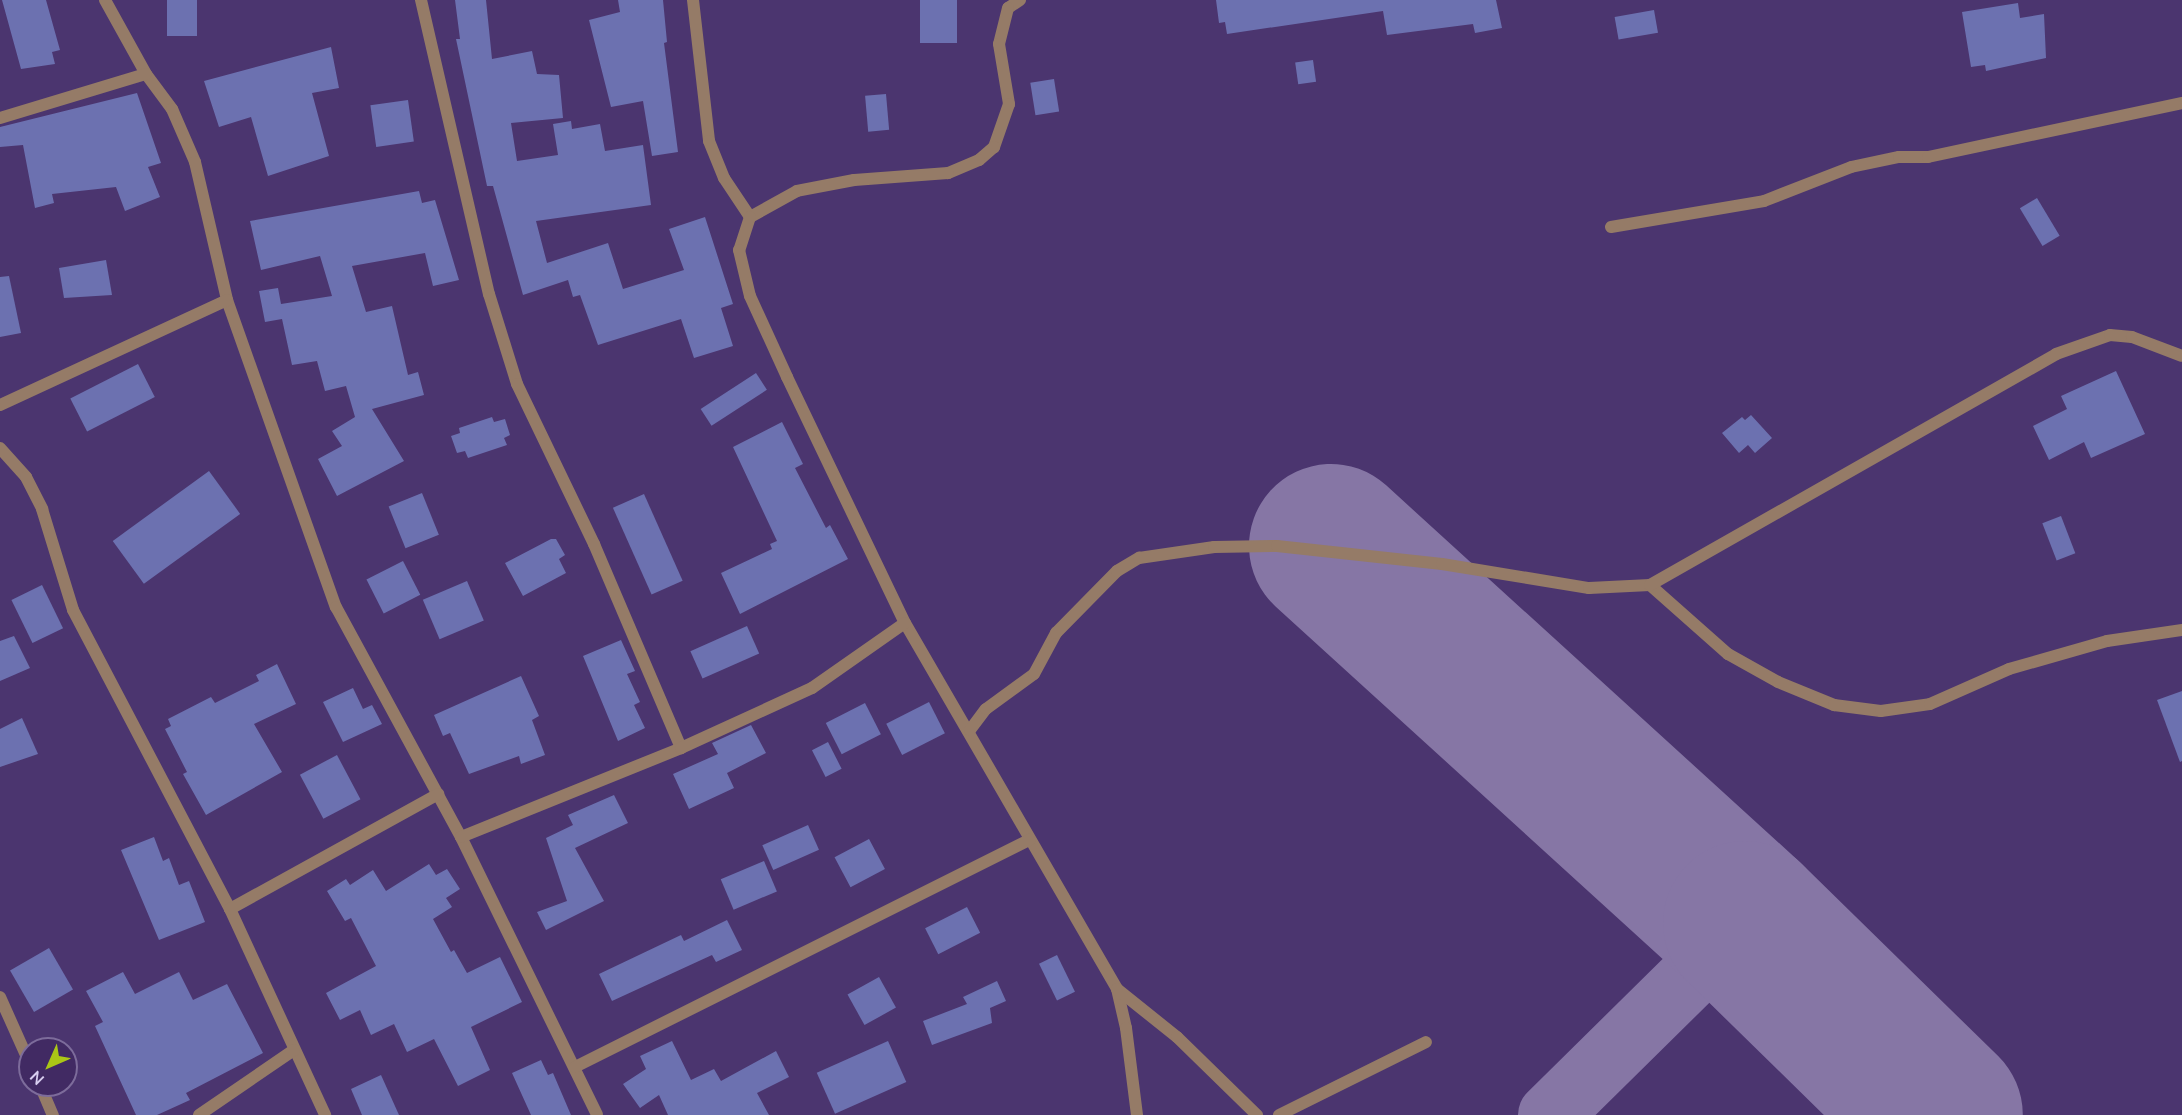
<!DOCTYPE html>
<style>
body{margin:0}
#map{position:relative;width:2182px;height:1115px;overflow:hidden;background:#4b356f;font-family:Mulish,sans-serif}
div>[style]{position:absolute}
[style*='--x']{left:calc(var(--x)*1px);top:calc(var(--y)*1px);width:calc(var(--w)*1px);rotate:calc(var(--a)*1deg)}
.taxiway>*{height:64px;margin:-32px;padding:0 32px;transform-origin:32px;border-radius:32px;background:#8676a5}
.runway>*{height:164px;margin:-82px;padding:0 82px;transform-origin:82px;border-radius:82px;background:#8676a5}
.building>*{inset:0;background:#6c71b0;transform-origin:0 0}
.street>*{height:12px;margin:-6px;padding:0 6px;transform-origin:6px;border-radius:6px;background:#957b67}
span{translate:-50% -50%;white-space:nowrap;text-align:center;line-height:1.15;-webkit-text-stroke:4.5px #412a63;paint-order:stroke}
.north{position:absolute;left:18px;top:1037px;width:60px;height:60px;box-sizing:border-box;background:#412a63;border:2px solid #7d6c9b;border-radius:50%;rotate:225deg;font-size:16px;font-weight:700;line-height:24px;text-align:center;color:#d8cef0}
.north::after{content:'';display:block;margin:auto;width:21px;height:27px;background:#abc616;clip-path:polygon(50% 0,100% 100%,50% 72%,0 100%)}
</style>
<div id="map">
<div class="taxiway">
<div style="--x:1550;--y:1115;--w:274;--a:-44.6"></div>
</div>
<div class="runway">
<div style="--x:1331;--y:546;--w:560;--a:42.32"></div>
<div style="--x:1745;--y:923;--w:274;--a:44.4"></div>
</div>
<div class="building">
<div style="clip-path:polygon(2px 0,46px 0,60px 50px,52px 52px,55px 64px,21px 69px)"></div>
<div style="left:167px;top:0;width:30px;height:36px"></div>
<div style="clip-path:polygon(455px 0,486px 0,492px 59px,532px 51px,537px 74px,559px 75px,563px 118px,511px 123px,517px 161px,558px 155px,553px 124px,571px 121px,572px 129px,600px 124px,605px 151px,643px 145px,651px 205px,536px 221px,547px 263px,608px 243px,623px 289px,684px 270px,669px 229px,705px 217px,733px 304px,721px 308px,733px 346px,694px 358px,681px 319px,598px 345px,580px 295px,573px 297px,568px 280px,523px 295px,493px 186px,487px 186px,456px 39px,460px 39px)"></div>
<div style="clip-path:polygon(618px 0,663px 0,667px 42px,664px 43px,678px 152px,652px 156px,643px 101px,611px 107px,589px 20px,620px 12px)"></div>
<div style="left:920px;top:0;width:37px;height:43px"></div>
<div style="clip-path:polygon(1216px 0,1496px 0,1502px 28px,1475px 33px,1473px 24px,1387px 35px,1383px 11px,1227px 34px,1225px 22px,1219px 23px)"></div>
<div style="clip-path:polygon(2018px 3px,2020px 18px,2044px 14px,2046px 58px,1986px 71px,1985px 65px,1971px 67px,1962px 12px)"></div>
<div style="left:1654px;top:10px;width:23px;height:40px;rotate:80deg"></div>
<div style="clip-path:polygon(331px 47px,339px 88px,312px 93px,329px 156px,268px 176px,251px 117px,219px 127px,204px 81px)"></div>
<div style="left:1313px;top:60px;width:22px;height:18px;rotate:82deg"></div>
<div style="left:1054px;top:79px;width:33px;height:24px;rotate:81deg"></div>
<div style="clip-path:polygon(137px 93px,161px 163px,148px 167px,160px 197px,125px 211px,116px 187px,52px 194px,54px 203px,35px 208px,23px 145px,0 147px,0 127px)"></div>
<div style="left:886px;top:94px;width:36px;height:21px;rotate:85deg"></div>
<div style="left:408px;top:100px;width:42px;height:38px;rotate:82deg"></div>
<div style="clip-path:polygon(419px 191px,422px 203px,435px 200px,459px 280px,433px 286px,425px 253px,352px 266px,366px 312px,392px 306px,408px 375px,418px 372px,424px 395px,372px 409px,404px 461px,337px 496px,318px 459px,342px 446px,332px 431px,355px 417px,346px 386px,325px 391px,317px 361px,292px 365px,282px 319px,265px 322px,259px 291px,278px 288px,281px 304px,332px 296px,320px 256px,261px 270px,250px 221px)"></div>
<div style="left:2037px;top:198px;width:44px;height:20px;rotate:59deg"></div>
<div style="clip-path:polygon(106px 260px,112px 295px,64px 298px,59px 268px)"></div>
<div style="clip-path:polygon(9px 276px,21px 333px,0 337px,0 277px)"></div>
<div style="left:138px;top:364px;width:37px;height:76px;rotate:63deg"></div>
<div style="clip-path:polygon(2116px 371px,2145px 434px,2091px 458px,2084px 442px,2049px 460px,2033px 426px,2067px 409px,2061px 396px)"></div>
<div style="left:756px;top:373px;width:20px;height:66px;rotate:57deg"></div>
<div style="clip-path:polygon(1751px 415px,1772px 438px,1755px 453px,1748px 445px,1739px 453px,1722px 433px,1742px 417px,1745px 420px)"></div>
<div style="clip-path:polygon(492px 417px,494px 422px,505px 419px,510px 435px,504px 438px,507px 445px,468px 458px,465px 451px,457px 453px,451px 436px,460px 433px,459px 428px)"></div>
<div style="clip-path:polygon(782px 422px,803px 464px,795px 468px,826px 528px,830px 525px,848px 559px,740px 614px,721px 573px,772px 549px,770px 544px,777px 541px,733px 447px)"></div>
<div style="left:209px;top:471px;width:53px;height:119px;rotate:54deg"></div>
<div style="left:422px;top:493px;width:45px;height:36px;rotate:68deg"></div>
<div style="left:644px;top:494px;width:95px;height:34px;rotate:66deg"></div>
<div style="left:2061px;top:516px;width:40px;height:20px;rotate:69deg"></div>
<div style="clip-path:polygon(551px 539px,556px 539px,565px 555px,559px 559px,566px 573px,523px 596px,505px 563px)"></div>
<div style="left:403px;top:561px;width:38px;height:41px;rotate:63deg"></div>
<div style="left:467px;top:581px;width:43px;height:48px;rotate:67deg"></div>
<div style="left:42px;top:585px;width:48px;height:34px;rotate:64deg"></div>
<div style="left:747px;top:626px;width:30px;height:62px;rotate:66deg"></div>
<div style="clip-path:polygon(14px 636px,30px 668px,0 681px,0 641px)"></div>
<div style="clip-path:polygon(621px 640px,635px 671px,627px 674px,640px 702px,634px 705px,645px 728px,618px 741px,583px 656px)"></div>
<div style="clip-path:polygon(277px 664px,296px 704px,254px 724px,282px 772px,206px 815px,183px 774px,187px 772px,165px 729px,171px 726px,168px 719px,211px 697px,215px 703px,259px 681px,256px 675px)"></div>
<div style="clip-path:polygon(521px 676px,539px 716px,532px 720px,545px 755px,521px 764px,519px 756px,469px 774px,450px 733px,443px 736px,434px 715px)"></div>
<div style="clip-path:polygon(353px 688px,363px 709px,372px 705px,382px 724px,343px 742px,323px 702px)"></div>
<div style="clip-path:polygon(2182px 691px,2182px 761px,2180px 762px,2157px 700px)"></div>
<div style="left:929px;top:702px;width:35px;height:48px;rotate:63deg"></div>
<div style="left:865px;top:703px;width:35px;height:44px;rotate:63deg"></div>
<div style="clip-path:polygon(22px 718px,38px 754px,0 767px,0 729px)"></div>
<div style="clip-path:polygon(751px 725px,766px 753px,727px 773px,734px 788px,689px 809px,673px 774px,718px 754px,712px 743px)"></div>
<div style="left:828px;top:742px;width:30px;height:18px;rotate:63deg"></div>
<div style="left:337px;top:755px;width:50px;height:42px;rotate:62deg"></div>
<div style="clip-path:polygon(614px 795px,628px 823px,575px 848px,604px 901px,546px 930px,537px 912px,567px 901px,546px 838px,573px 825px,568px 815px)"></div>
<div style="left:808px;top:825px;width:27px;height:50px;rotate:66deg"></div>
<div style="clip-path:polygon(154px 837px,163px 861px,169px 858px,179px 885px,189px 881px,205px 922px,159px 940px,121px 850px)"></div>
<div style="left:869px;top:839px;width:34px;height:39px;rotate:62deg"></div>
<div style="left:764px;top:861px;width:33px;height:47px;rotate:67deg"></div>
<div style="clip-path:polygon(429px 864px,436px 875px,447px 869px,460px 889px,446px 898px,452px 907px,433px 919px,451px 952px,454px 950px,467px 973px,500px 957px,522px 1002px,471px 1027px,490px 1070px,458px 1086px,434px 1039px,407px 1052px,394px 1024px,371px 1035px,360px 1010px,340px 1020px,326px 993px,376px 966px,351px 918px,345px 921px,327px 891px,346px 879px,350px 885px,373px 870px,386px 891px)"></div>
<div style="left:967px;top:907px;width:29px;height:47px;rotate:63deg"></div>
<div style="clip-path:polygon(727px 920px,742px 950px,716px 962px,712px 955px,612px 1001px,599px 974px,681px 935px,684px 941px)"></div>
<div style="left:49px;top:948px;width:48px;height:45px;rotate:60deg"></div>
<div style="left:1057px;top:955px;width:41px;height:20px;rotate:64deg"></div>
<div style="clip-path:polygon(123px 972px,135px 994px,179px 972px,193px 1000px,227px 984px,263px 1053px,186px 1093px,190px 1100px,157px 1115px,136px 1115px,95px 1026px,103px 1022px,86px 991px)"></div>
<div style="left:879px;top:977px;width:35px;height:36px;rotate:61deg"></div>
<div style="clip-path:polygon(997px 981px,1006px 1001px,990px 1008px,992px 1023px,932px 1045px,923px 1021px,967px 1004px,963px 997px)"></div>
<div style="clip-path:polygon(672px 1041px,691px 1080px,714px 1069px,721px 1081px,776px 1051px,789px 1077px,757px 1093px,769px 1115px,668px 1115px,659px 1095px,640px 1108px,623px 1084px,646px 1069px,640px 1056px)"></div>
<div style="left:888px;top:1041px;width:45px;height:78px;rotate:66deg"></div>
<div style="clip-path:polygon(541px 1060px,548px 1075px,553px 1073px,571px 1115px,531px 1115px,512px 1073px)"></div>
<div style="clip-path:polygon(381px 1075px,399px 1115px,362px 1115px,351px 1089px)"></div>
</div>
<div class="street">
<div style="--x:105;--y:0;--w:85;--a:61"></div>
<div style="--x:146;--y:74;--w:44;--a:53.4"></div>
<div style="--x:172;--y:109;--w:58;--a:66.5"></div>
<div style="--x:195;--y:162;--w:142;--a:76.9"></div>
<div style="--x:227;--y:300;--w:326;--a:70.5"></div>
<div style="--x:336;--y:607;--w:262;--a:61.5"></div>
<div style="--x:461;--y:837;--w:309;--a:63.9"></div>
<div style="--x:421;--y:0;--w:302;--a:77"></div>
<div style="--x:489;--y:294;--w:94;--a:72.7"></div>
<div style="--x:517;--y:384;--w:178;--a:64.3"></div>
<div style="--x:594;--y:544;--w:222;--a:66.9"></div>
<div style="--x:693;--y:0;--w:142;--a:83.5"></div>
<div style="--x:709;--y:141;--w:40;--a:68"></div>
<div style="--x:724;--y:178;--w:47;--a:56.3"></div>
<div style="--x:1020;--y:0;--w:14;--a:146"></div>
<div style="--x:1008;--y:8;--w:37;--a:104"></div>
<div style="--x:999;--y:44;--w:61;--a:80.5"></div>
<div style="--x:1009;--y:104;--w:46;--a:109.2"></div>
<div style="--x:994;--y:147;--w:20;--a:139"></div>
<div style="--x:979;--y:160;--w:34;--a:157"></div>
<div style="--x:948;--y:173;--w:94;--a:175.7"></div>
<div style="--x:854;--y:180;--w:58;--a:169.1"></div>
<div style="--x:797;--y:191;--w:54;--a:151"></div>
<div style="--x:750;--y:217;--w:35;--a:108"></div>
<div style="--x:739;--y:250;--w:47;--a:76.6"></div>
<div style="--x:750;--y:296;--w:89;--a:65.4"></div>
<div style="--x:787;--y:377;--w:273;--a:64.4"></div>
<div style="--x:905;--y:623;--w:423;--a:59.9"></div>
<div style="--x:1117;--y:989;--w:40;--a:77"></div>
<div style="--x:1126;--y:1028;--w:88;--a:82.8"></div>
<div style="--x:0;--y:118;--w:152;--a:-16.8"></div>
<div style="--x:1611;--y:227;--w:155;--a:-9.6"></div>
<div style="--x:1764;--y:201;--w:93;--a:-21.3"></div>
<div style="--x:1851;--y:167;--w:49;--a:-11.8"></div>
<div style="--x:1899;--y:157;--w:29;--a:0"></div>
<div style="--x:1928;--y:157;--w:260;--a:-12"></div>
<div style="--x:0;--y:405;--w:250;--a:-24.8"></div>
<div style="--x:0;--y:448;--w:39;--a:48"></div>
<div style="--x:26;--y:477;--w:36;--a:63"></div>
<div style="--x:42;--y:509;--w:106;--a:72.9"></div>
<div style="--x:73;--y:610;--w:338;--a:62.3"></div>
<div style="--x:230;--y:909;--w:227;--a:65.2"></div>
<div style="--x:1650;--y:585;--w:104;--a:41.5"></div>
<div style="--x:1728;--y:654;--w:57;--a:29.2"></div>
<div style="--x:1778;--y:682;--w:61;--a:22.3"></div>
<div style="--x:1834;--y:705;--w:47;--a:7.3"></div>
<div style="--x:1881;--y:711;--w:49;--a:-8.1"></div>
<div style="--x:1930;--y:704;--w:86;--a:-23.9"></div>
<div style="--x:2009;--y:669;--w:102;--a:-15.9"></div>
<div style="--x:2107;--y:641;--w:76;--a:-8.3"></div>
<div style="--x:970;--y:730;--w:26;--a:-53"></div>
<div style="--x:986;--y:709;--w:59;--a:-36.1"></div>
<div style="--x:1034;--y:674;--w:47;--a:-61.8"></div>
<div style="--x:1056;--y:633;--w:87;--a:-45.5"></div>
<div style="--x:1117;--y:571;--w:26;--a:-31"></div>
<div style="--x:1139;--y:558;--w:76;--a:-8.3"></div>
<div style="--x:1214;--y:547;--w:63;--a:-0.9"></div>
<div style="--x:1277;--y:546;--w:166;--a:6.2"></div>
<div style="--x:1442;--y:564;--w:149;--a:9.3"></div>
<div style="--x:1589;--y:588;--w:61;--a:-2.8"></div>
<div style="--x:1650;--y:585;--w:467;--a:-29.6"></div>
<div style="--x:2056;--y:354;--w:57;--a:-19.4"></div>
<div style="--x:2110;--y:335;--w:22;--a:5"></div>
<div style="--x:2132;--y:337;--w:53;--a:20.8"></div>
<div style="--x:461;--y:837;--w:237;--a:-22"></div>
<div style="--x:681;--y:748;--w:144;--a:-24.6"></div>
<div style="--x:812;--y:688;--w:113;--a:-35"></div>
<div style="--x:230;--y:909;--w:238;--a:-28.9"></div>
<div style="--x:1117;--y:989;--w:77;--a:38.7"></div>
<div style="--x:1177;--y:1037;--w:112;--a:44.3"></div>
<div style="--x:0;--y:997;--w:73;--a:65.9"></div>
<div style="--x:575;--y:1067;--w:508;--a:-26.57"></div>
<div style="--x:40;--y:1085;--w:33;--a:67"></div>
<div style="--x:199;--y:1115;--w:115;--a:-34.4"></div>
<div style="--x:1279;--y:1115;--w:164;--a:-26.4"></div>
</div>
<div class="north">N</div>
</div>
